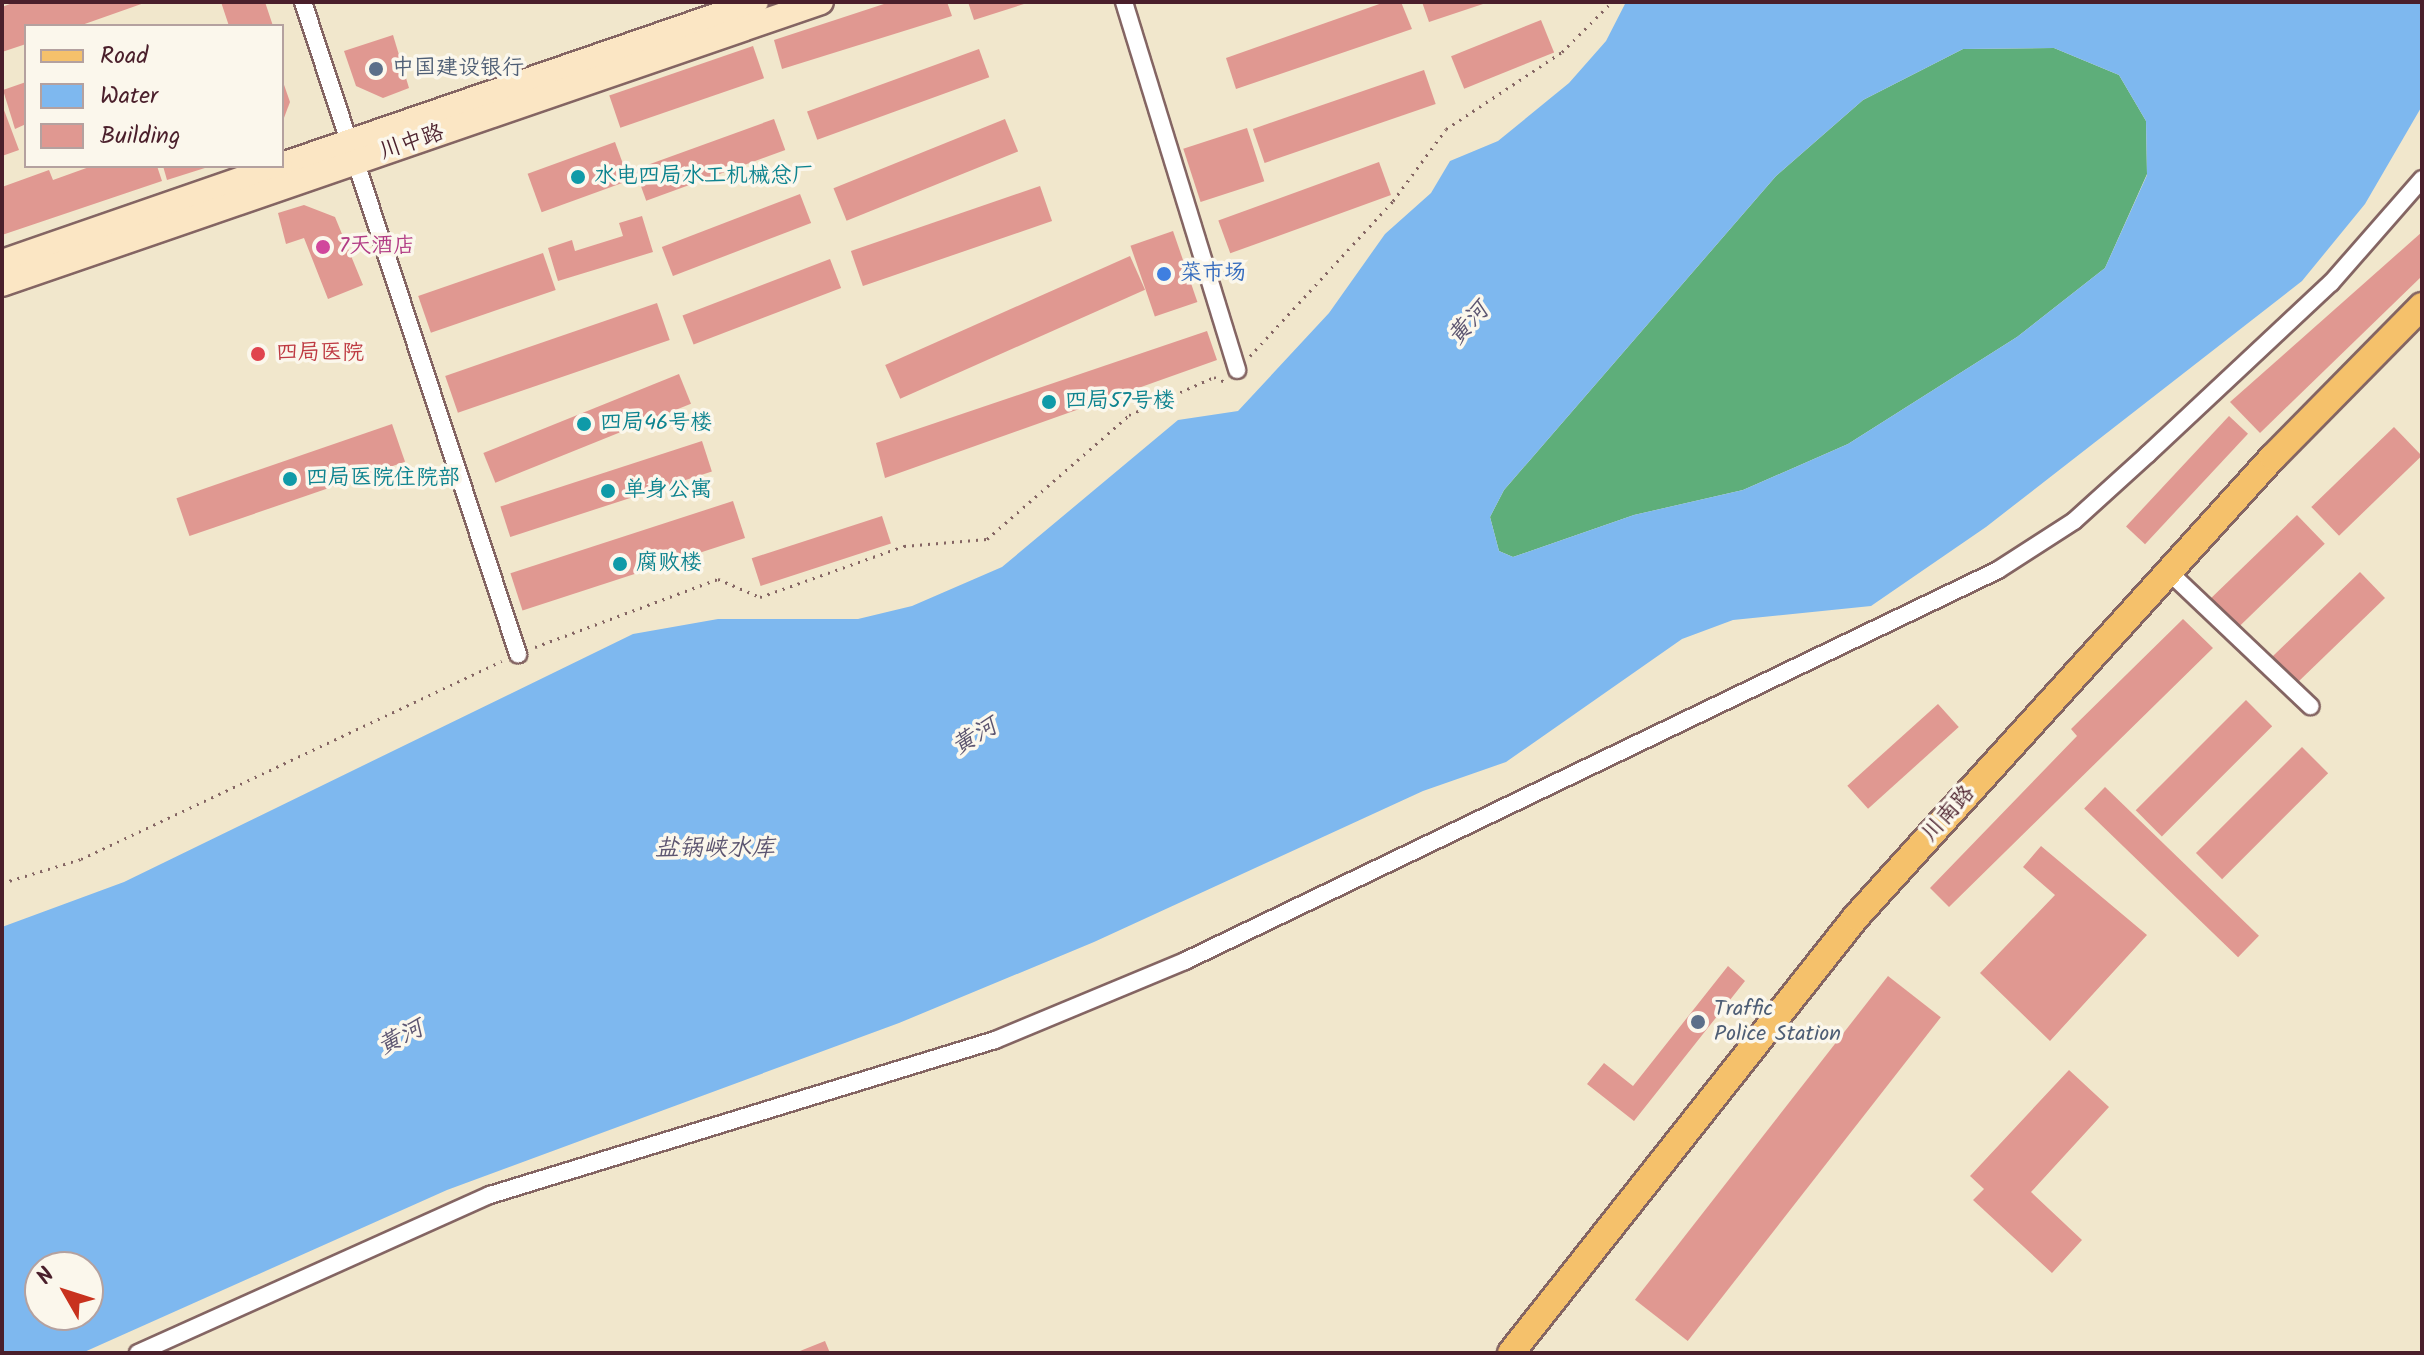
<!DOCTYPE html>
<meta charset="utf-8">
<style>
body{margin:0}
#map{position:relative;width:2424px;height:1355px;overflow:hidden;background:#f1e7cc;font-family:Kalam,"LXGW WenKai TC",sans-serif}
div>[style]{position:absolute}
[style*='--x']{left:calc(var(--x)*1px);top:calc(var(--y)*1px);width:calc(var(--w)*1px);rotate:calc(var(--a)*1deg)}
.forest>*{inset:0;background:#5eae7a}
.water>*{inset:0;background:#7eb8ef}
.building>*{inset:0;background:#e09891;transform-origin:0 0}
.path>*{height:3px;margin-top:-1.5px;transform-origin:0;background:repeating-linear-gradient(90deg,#846563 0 2px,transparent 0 8px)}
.roads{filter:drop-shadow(2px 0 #846563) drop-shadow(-2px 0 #846563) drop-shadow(0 2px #846563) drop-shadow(0 -2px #846563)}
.street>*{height:16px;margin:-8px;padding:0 8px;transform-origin:8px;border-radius:8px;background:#fff}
.secondary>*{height:24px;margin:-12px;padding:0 12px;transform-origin:12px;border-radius:12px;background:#fbe6c4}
.primary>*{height:26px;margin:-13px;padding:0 13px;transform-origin:13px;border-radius:13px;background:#f5c16b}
.dots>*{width:22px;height:22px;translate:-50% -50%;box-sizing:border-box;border:4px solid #fbf7ec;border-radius:50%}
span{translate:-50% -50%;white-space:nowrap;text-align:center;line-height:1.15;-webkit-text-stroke:7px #fbf7ec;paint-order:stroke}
.service-label{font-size:22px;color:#4e5e75}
.left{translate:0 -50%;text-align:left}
.street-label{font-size:22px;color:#4a1f2b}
.culture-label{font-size:22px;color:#0d838f}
.hotel-label{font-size:22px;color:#b23c85}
.shop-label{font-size:22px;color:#366cbe}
.health-label{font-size:22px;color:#be3a42}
.water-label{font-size:24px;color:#5c5570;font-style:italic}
.frame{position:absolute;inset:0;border:4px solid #4a1f2b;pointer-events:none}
.legend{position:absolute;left:24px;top:24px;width:260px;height:144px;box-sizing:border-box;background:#fbf7ec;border:2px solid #b4a19f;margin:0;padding:10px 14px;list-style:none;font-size:24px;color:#4a1f2b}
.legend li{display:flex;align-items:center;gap:16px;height:40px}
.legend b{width:40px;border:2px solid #b4a19f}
.north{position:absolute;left:24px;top:1251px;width:80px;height:80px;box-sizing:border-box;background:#fbf7ec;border:2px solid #b4a19f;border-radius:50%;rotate:309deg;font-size:22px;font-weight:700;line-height:32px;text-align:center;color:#4a1f2b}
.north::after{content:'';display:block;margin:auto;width:28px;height:36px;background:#c8321e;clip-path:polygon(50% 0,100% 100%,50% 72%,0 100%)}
</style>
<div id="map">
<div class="forest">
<div style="clip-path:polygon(2054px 48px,2119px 75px,2146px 121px,2147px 174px,2105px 268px,2017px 337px,1848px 444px,1743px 490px,1634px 515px,1513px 557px,1499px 551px,1490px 517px,1504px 490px,1776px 176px,1863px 100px,1963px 49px)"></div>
</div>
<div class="water">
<div style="clip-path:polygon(evenodd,1626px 2px,2422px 2px,2422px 106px,2365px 204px,2302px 281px,1986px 527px,1871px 606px,1733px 620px,1682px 639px,1506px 762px,1423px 791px,1094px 942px,899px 1023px,447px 1190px,82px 1353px,2px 1353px,2px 927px,124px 882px,633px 634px,718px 619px,858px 619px,912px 606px,1002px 567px,1178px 420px,1238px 411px,1329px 313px,1385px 234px,1431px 193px,1450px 161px,1498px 141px,1569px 83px,1606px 41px,1626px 2px,2054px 48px,2119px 75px,2146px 121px,2147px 175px,2105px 268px,2017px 337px,1848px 444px,1743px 490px,1634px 515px,1513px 557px,1499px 551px,1490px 517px,1504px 490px,1776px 176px,1863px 100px,1963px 49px,2054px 48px,1626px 2px,40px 1267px,88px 1267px,88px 1315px,40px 1315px,40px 1267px)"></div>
</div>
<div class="building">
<div style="clip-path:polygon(15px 2px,147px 2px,79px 26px,26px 26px,26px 44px,2px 52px,2px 7px)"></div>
<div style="clip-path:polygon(221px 2px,265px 2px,273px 26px,229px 26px)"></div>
<div style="clip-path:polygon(890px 2px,947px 2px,952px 16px,782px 69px,774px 40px)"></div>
<div style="clip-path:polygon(968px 2px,1026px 2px,1027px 3px,974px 20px)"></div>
<div style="clip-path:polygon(1385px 2px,1401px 2px,1412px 29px,1236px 89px,1226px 58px)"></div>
<div style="clip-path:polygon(1422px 2px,1486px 2px,1486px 3px,1429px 22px)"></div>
<div style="left:1541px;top:20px;width:35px;height:97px;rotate:68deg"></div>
<div style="clip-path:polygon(393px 35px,409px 88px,383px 98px,356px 86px,344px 51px)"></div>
<div style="left:753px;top:46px;width:34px;height:152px;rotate:71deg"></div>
<div style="left:979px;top:49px;width:30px;height:183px;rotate:70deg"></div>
<div style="left:1424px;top:70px;width:36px;height:181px;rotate:71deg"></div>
<div style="clip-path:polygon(282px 79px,290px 102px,282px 123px)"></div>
<div style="clip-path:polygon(26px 82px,26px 124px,15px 129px,3px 90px)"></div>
<div style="clip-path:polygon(4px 110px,19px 150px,2px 156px,2px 111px)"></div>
<div style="left:774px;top:119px;width:33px;height:148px;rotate:70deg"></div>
<div style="left:1005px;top:119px;width:35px;height:185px;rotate:68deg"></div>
<div style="left:1247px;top:128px;width:56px;height:67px;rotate:72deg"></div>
<div style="left:615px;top:142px;width:41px;height:93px;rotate:70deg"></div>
<div style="left:1379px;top:162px;width:35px;height:171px;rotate:70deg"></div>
<div style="clip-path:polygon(92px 166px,157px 166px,162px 181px,2px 235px,2px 187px,49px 170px,53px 180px)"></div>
<div style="clip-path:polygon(163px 166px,208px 166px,208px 167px,167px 180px)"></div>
<div style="left:1040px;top:186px;width:37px;height:200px;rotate:71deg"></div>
<div style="left:800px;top:194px;width:31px;height:148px;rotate:69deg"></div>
<div style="clip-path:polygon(304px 205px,335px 217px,363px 285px,328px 299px,304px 238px,286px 244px,278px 213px)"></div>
<div style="clip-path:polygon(642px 216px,653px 252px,558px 281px,548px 248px,572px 240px,575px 251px,623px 236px,619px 223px)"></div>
<div style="left:1173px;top:231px;width:75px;height:45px;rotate:71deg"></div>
<div style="clip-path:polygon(2422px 232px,2422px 276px,2260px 433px,2230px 402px)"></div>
<div style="left:543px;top:253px;width:39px;height:132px;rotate:71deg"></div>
<div style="left:1130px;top:256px;width:37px;height:268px;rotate:66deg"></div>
<div style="left:830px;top:259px;width:31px;height:158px;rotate:69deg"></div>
<div style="left:657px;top:303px;width:39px;height:224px;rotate:71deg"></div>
<div style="clip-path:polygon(1207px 331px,1217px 360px,885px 478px,876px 443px)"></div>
<div style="left:679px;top:374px;width:32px;height:211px;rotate:68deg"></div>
<div style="left:2229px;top:416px;width:26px;height:151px;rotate:43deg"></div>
<div style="left:392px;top:424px;width:40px;height:228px;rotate:71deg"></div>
<div style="left:2394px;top:427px;width:40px;height:115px;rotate:46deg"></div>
<div style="left:702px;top:441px;width:32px;height:212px;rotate:72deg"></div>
<div style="left:733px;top:501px;width:39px;height:234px;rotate:72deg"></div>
<div style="left:2297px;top:515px;width:40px;height:124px;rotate:46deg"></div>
<div style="left:882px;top:516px;width:29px;height:137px;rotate:72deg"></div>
<div style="left:2360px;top:572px;width:36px;height:126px;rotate:46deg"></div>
<div style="clip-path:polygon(2183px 619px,2213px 648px,1949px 907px,1930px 888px,2077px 736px,2071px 729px)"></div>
<div style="left:2246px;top:700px;width:37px;height:156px;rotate:45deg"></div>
<div style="left:1938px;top:704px;width:31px;height:122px;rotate:48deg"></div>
<div style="left:2302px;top:747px;width:37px;height:150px;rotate:45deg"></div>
<div style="left:2105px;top:787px;width:214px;height:30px;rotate:44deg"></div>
<div style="clip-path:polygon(2041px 846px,2147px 935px,2050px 1041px,1980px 973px,2055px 895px,2023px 867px)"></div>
<div style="clip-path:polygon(1728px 966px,1745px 981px,1634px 1121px,1587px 1084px,1604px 1063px,1633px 1086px)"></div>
<div style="left:1888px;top:976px;width:67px;height:411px;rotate:38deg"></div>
<div style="clip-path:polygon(2069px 1070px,2109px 1107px,2031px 1192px,2082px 1240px,2052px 1273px,1973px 1200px,1984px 1189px,1970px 1176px)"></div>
<div style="clip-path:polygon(825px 1341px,830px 1353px,795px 1353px)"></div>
</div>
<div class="path">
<div style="--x:1250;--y:356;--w:211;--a:-47.3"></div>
<div style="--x:1393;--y:201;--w:89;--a:-53.6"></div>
<div style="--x:1446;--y:129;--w:139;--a:-33.6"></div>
<div style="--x:1562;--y:52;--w:71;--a:-45"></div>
<div style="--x:535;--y:647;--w:195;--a:-20.4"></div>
<div style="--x:718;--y:579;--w:46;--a:23.2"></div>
<div style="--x:760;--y:597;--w:153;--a:-19.5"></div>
<div style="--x:904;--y:546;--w:83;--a:-4.8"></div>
<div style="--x:987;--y:539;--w:189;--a:-41.1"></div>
<div style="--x:1129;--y:415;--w:93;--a:-24.1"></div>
<div style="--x:1214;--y:377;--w:12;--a:24"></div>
<div style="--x:2;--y:883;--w:83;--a:-16.9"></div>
<div style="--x:81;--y:859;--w:465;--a:-25.2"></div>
</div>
<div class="roads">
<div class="street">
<div style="--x:303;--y:2;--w:687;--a:71.75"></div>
<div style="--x:1124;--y:2;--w:385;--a:72.9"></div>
<div style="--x:2169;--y:572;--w:195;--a:43.5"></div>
<div style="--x:138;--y:1353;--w:386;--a:-24.2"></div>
<div style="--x:490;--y:1195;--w:528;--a:-17.06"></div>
<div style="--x:995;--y:1040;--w:206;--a:-22.6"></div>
<div style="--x:1185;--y:961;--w:902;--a:-25.68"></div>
<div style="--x:1998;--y:570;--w:90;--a:-32.8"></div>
<div style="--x:2074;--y:521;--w:100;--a:-42.2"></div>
<div style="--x:2148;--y:454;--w:250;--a:-43.1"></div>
<div style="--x:2331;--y:283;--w:138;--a:-48.8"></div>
</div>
<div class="secondary">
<div style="--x:282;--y:165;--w:501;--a:-18.98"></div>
<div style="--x:2;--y:262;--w:294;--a:-19.1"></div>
<div style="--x:2;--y:284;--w:866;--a:-19"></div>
</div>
<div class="primary">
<div style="--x:1511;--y:1353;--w:556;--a:-51.65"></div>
<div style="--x:1856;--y:917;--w:621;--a:-47.81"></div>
<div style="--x:2273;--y:457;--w:212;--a:-45.4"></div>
</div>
</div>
<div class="dots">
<div style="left:376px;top:69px;background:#5c6f8a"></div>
<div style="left:578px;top:177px;background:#0f9aa8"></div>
<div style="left:323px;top:247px;background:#d1479c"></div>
<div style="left:1164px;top:274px;background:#3f7fe0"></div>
<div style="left:258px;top:354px;background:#e0444e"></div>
<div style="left:1049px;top:402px;background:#0f9aa8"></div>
<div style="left:584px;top:424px;background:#0f9aa8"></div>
<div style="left:290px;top:479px;background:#0f9aa8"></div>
<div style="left:608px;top:491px;background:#0f9aa8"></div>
<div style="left:620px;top:564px;background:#0f9aa8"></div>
<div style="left:1698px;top:1022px;background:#5c6f8a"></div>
</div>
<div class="service-label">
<span class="left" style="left:392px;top:69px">中国建设银行</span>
<span class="left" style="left:1714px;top:1022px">Traffic<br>Police Station</span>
</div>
<div class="street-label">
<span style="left:412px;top:143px;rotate:-19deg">川中路</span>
<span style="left:1949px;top:814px;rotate:-48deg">川南路</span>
</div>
<div class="culture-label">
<span class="left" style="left:594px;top:177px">水电四局水工机械总厂</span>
<span class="left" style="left:1065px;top:402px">四局57号楼</span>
<span class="left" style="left:600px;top:424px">四局46号楼</span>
<span class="left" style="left:306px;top:479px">四局医院住院部</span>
<span class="left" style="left:624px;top:491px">单身公寓</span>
<span class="left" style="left:636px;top:564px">腐败楼</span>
</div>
<div class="hotel-label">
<span class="left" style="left:339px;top:247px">7天酒店</span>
</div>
<div class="shop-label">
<span class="left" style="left:1180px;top:274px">菜市场</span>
</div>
<div class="health-label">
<span class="left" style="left:276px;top:354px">四局医院</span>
</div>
<div class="water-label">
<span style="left:1469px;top:324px;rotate:-48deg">黄河</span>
<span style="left:975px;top:737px;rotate:-31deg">黄河</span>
<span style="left:715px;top:849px">盐锅峡水库</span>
<span style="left:401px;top:1038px;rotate:-27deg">黄河</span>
</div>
<div class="frame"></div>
<ul class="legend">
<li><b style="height:10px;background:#f5c16b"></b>Road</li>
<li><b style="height:22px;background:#7eb8ef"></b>Water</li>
<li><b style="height:22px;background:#e09891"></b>Building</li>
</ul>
<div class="north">N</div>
</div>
